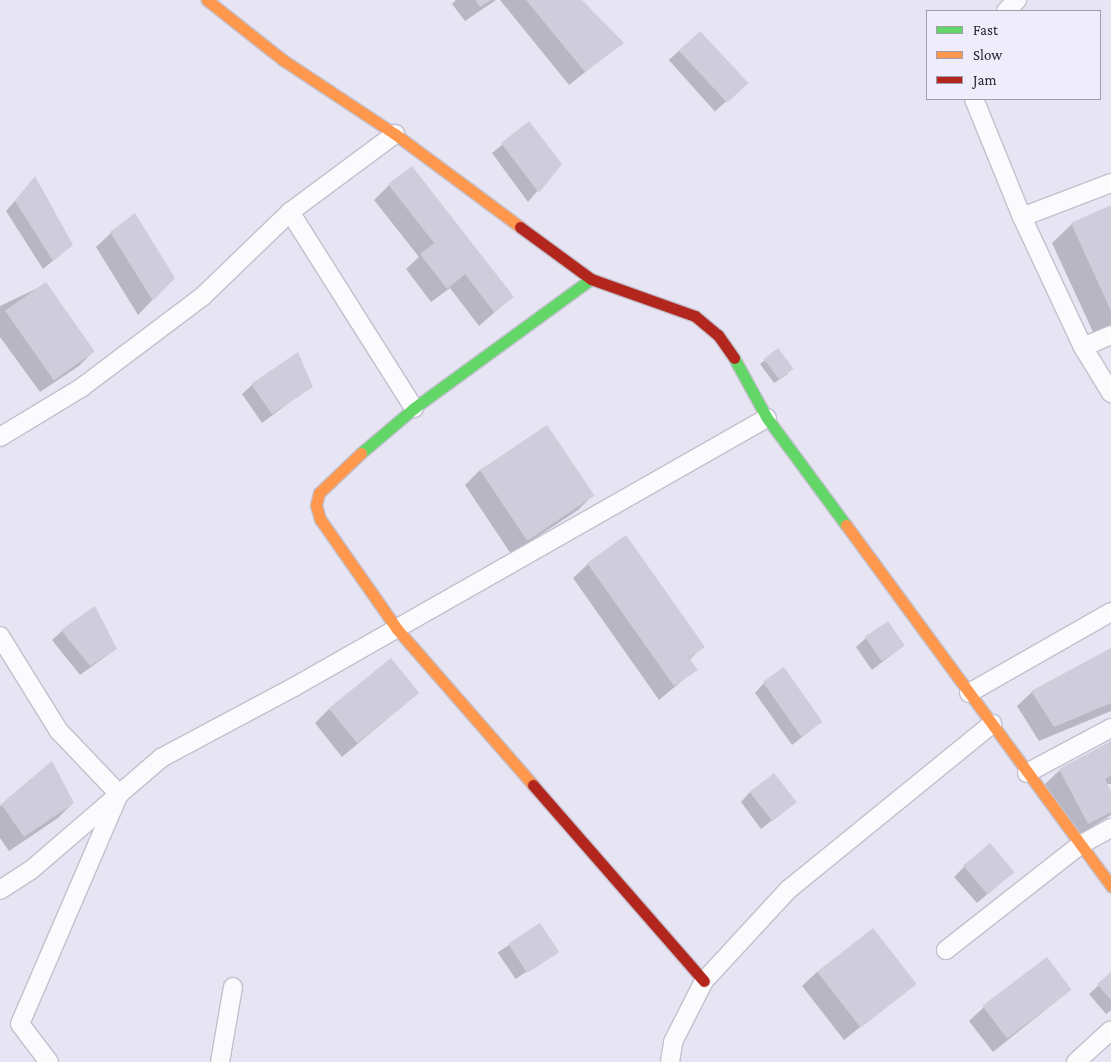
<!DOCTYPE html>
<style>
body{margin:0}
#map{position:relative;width:1111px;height:1062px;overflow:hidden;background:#e7e4f4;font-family:"Crimson Pro",serif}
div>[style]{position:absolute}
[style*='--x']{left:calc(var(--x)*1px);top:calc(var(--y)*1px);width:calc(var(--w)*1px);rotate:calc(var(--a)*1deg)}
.shadow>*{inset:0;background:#0003;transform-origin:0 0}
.building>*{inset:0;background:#cfcddb;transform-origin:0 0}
.roads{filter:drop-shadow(1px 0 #c2c0cd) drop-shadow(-1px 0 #c2c0cd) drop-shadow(0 1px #c2c0cd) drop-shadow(0 -1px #c2c0cd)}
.street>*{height:18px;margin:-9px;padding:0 9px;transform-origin:9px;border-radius:9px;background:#fbfbfd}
.fast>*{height:11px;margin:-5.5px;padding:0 5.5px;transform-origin:5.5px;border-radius:5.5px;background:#63d668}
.slow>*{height:11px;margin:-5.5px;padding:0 5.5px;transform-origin:5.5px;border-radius:5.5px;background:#ff974d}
.jam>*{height:11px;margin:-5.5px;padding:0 5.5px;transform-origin:5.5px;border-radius:5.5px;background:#b3261e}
span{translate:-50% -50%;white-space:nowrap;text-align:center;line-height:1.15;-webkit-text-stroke:4px #efedfb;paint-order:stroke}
.legend{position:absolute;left:926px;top:10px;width:175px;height:90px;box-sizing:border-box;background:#efedfb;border:1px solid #9f9dab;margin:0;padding:6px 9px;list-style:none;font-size:15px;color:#272532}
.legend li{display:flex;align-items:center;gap:10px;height:25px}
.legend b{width:25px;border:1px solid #9f9dab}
</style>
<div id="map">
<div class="shadow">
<div style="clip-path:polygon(456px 0,496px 0,465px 21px,452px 4px)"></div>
<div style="clip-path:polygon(500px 0,580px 0,622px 43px,569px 85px)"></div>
<div style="left:700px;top:32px;width:69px;height:42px;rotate:48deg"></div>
<div style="clip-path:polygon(529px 123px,560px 164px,528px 202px,492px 153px)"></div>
<div style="clip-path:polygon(35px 178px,72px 245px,43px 269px,6px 211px)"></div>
<div style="clip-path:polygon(389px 185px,512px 297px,479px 326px,450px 288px,431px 302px,406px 269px,419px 257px,374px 200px)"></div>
<div style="clip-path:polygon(1111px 206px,1111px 327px,1094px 334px,1052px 243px,1072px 224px)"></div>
<div style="clip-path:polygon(111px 233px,173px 278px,138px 315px,96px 247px)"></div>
<div style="clip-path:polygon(46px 284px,94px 351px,79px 366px,40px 392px,0 337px,0 306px)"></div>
<div style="clip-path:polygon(778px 350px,788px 374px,774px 383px,760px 364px)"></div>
<div style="clip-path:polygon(252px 385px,311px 386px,262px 423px,242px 394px)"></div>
<div style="clip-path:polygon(547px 427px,592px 496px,578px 510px,511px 554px,465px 485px,480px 470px)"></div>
<div style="clip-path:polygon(588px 564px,703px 647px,689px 660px,696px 669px,659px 700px,573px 578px)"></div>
<div style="clip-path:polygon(62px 631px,116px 649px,80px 675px,52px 640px)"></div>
<div style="clip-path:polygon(866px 638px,903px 646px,872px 670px,856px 647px)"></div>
<div style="clip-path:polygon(1111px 650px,1111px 711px,1039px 741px,1017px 706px,1032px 692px)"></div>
<div style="clip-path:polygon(764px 683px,821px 722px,792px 745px,755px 693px)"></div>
<div style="clip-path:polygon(418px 693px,342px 757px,315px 723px,329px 709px)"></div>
<div style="clip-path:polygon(1111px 743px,1111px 784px,1106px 784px,1111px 794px,1111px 815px,1074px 838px,1045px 784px,1060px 770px)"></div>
<div style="clip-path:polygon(51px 763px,73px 803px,58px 818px,9px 851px,0 838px,0 806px)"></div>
<div style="clip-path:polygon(750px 792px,795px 802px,761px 829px,741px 802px)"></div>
<div style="clip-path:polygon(964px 867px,1013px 872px,977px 903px,954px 877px)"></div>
<div style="left:540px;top:924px;width:32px;height:51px;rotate:56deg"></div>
<div style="clip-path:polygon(817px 972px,914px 984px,844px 1040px,802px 986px)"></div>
<div style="clip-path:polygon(1111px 974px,1111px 1010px,1106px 1014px,1089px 994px)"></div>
<div style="clip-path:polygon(1070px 990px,993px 1052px,969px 1021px,984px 1007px)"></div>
</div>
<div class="building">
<div style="clip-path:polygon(475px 0,491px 0,480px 7px)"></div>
<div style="clip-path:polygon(526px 0,582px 0,624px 43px,585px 72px)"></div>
<div style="left:700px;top:31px;width:71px;height:29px;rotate:47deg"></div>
<div style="clip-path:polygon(529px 121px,562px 164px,539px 193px,501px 143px)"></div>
<div style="clip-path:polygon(412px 166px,514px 297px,494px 312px,465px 274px,447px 289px,420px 254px,434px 243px,388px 184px)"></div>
<div style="clip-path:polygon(35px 176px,73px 245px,53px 261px,15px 201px)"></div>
<div style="clip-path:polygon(1111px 205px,1111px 311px,1071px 223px)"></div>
<div style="clip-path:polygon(135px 213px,175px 278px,153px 301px,110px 232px)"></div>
<div style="left:46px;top:282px;width:85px;height:50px;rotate:55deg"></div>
<div style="left:778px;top:348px;width:26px;height:18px;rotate:53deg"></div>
<div style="clip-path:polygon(298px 352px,313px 387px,272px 414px,251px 384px)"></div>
<div style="left:547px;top:425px;width:85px;height:81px;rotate:56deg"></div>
<div style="clip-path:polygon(626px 535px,705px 647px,689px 658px,698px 670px,674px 686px,587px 563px)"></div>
<div style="clip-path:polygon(95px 606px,117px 649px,90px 666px,61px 630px)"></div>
<div style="left:888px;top:621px;width:30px;height:28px;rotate:56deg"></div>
<div style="clip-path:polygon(1111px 648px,1111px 703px,1054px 727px,1031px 691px)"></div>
<div style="left:391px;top:658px;width:45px;height:80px;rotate:51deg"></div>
<div style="left:784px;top:667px;width:67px;height:26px;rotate:55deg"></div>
<div style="clip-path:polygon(1111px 741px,1111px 775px,1105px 779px,1111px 791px,1111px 812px,1088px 824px,1059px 769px)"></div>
<div style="clip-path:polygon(52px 761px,74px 803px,24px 837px,1px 804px)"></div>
<div style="left:774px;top:773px;width:37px;height:31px;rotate:52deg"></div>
<div style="left:990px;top:843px;width:38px;height:35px;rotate:50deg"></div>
<div style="left:540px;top:923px;width:35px;height:38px;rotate:57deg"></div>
<div style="left:873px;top:928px;width:71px;height:71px;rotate:52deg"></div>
<div style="left:1047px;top:957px;width:41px;height:81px;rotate:53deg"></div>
<div style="clip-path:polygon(1111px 972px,1111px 1000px,1097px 984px)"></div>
</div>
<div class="roads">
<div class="street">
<div style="--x:1006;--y:11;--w:16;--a:-45"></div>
<div style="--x:974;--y:99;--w:127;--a:67.9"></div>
<div style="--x:1022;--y:217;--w:144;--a:64.9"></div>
<div style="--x:1083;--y:347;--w:54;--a:58.7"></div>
<div style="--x:290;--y:212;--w:232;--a:57.7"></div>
<div style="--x:1022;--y:217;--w:95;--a:-20.9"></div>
<div style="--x:1083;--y:347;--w:30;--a:-23"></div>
<div style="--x:0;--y:437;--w:95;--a:-31.2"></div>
<div style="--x:81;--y:388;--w:153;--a:-37"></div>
<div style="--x:203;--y:296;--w:121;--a:-44"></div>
<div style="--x:290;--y:212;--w:131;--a:-36.6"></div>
<div style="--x:0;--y:636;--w:112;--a:58.2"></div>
<div style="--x:59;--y:731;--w:87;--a:46.4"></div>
<div style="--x:119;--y:794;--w:250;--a:113.3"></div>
<div style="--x:20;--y:1024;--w:48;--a:52.7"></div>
<div style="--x:969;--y:693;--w:163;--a:-29.7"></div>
<div style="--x:1027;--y:773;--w:95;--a:-28.2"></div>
<div style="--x:0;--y:890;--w:37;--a:-33"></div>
<div style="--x:31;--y:870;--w:172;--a:-40.7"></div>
<div style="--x:161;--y:758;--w:151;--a:-28.1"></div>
<div style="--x:294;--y:687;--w:544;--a:-29.63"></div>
<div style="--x:946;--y:950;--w:170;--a:-38.1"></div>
<div style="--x:1080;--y:845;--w:35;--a:-29"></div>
<div style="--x:220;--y:1062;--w:76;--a:-80.2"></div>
<div style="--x:670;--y:1062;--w:20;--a:-81"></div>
<div style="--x:673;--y:1042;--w:68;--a:-63.1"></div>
<div style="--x:704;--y:981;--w:125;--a:-47.3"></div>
<div style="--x:789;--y:889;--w:262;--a:-39.1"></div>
<div style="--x:1076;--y:1062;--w:47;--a:-42.4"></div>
</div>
<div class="fast">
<div style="--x:734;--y:358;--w:68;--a:61.2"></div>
<div style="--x:767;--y:418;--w:133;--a:53.6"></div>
<div style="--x:361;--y:453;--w:70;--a:-40.3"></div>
<div style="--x:414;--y:408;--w:219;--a:-36.1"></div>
</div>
<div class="slow">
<div style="--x:207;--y:0;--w:97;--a:38.3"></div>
<div style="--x:283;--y:60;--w:134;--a:33.5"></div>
<div style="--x:395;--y:134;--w:156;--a:36.6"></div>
<div style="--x:361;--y:453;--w:58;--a:136.4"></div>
<div style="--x:319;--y:493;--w:12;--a:104"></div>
<div style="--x:316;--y:505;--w:15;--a:74"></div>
<div style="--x:320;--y:519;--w:134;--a:55"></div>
<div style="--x:397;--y:629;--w:207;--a:48.9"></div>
<div style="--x:846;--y:525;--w:448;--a:53.7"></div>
</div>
<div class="jam">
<div style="--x:520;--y:227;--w:88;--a:36.2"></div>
<div style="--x:591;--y:279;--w:110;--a:19.6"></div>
<div style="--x:695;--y:316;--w:30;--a:40"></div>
<div style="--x:718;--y:335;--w:28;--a:55"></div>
<div style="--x:533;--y:785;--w:260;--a:48.9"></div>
</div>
</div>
<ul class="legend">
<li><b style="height:6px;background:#63d668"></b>Fast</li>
<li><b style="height:6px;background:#ff974d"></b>Slow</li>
<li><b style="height:6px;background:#b3261e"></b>Jam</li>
</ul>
</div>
